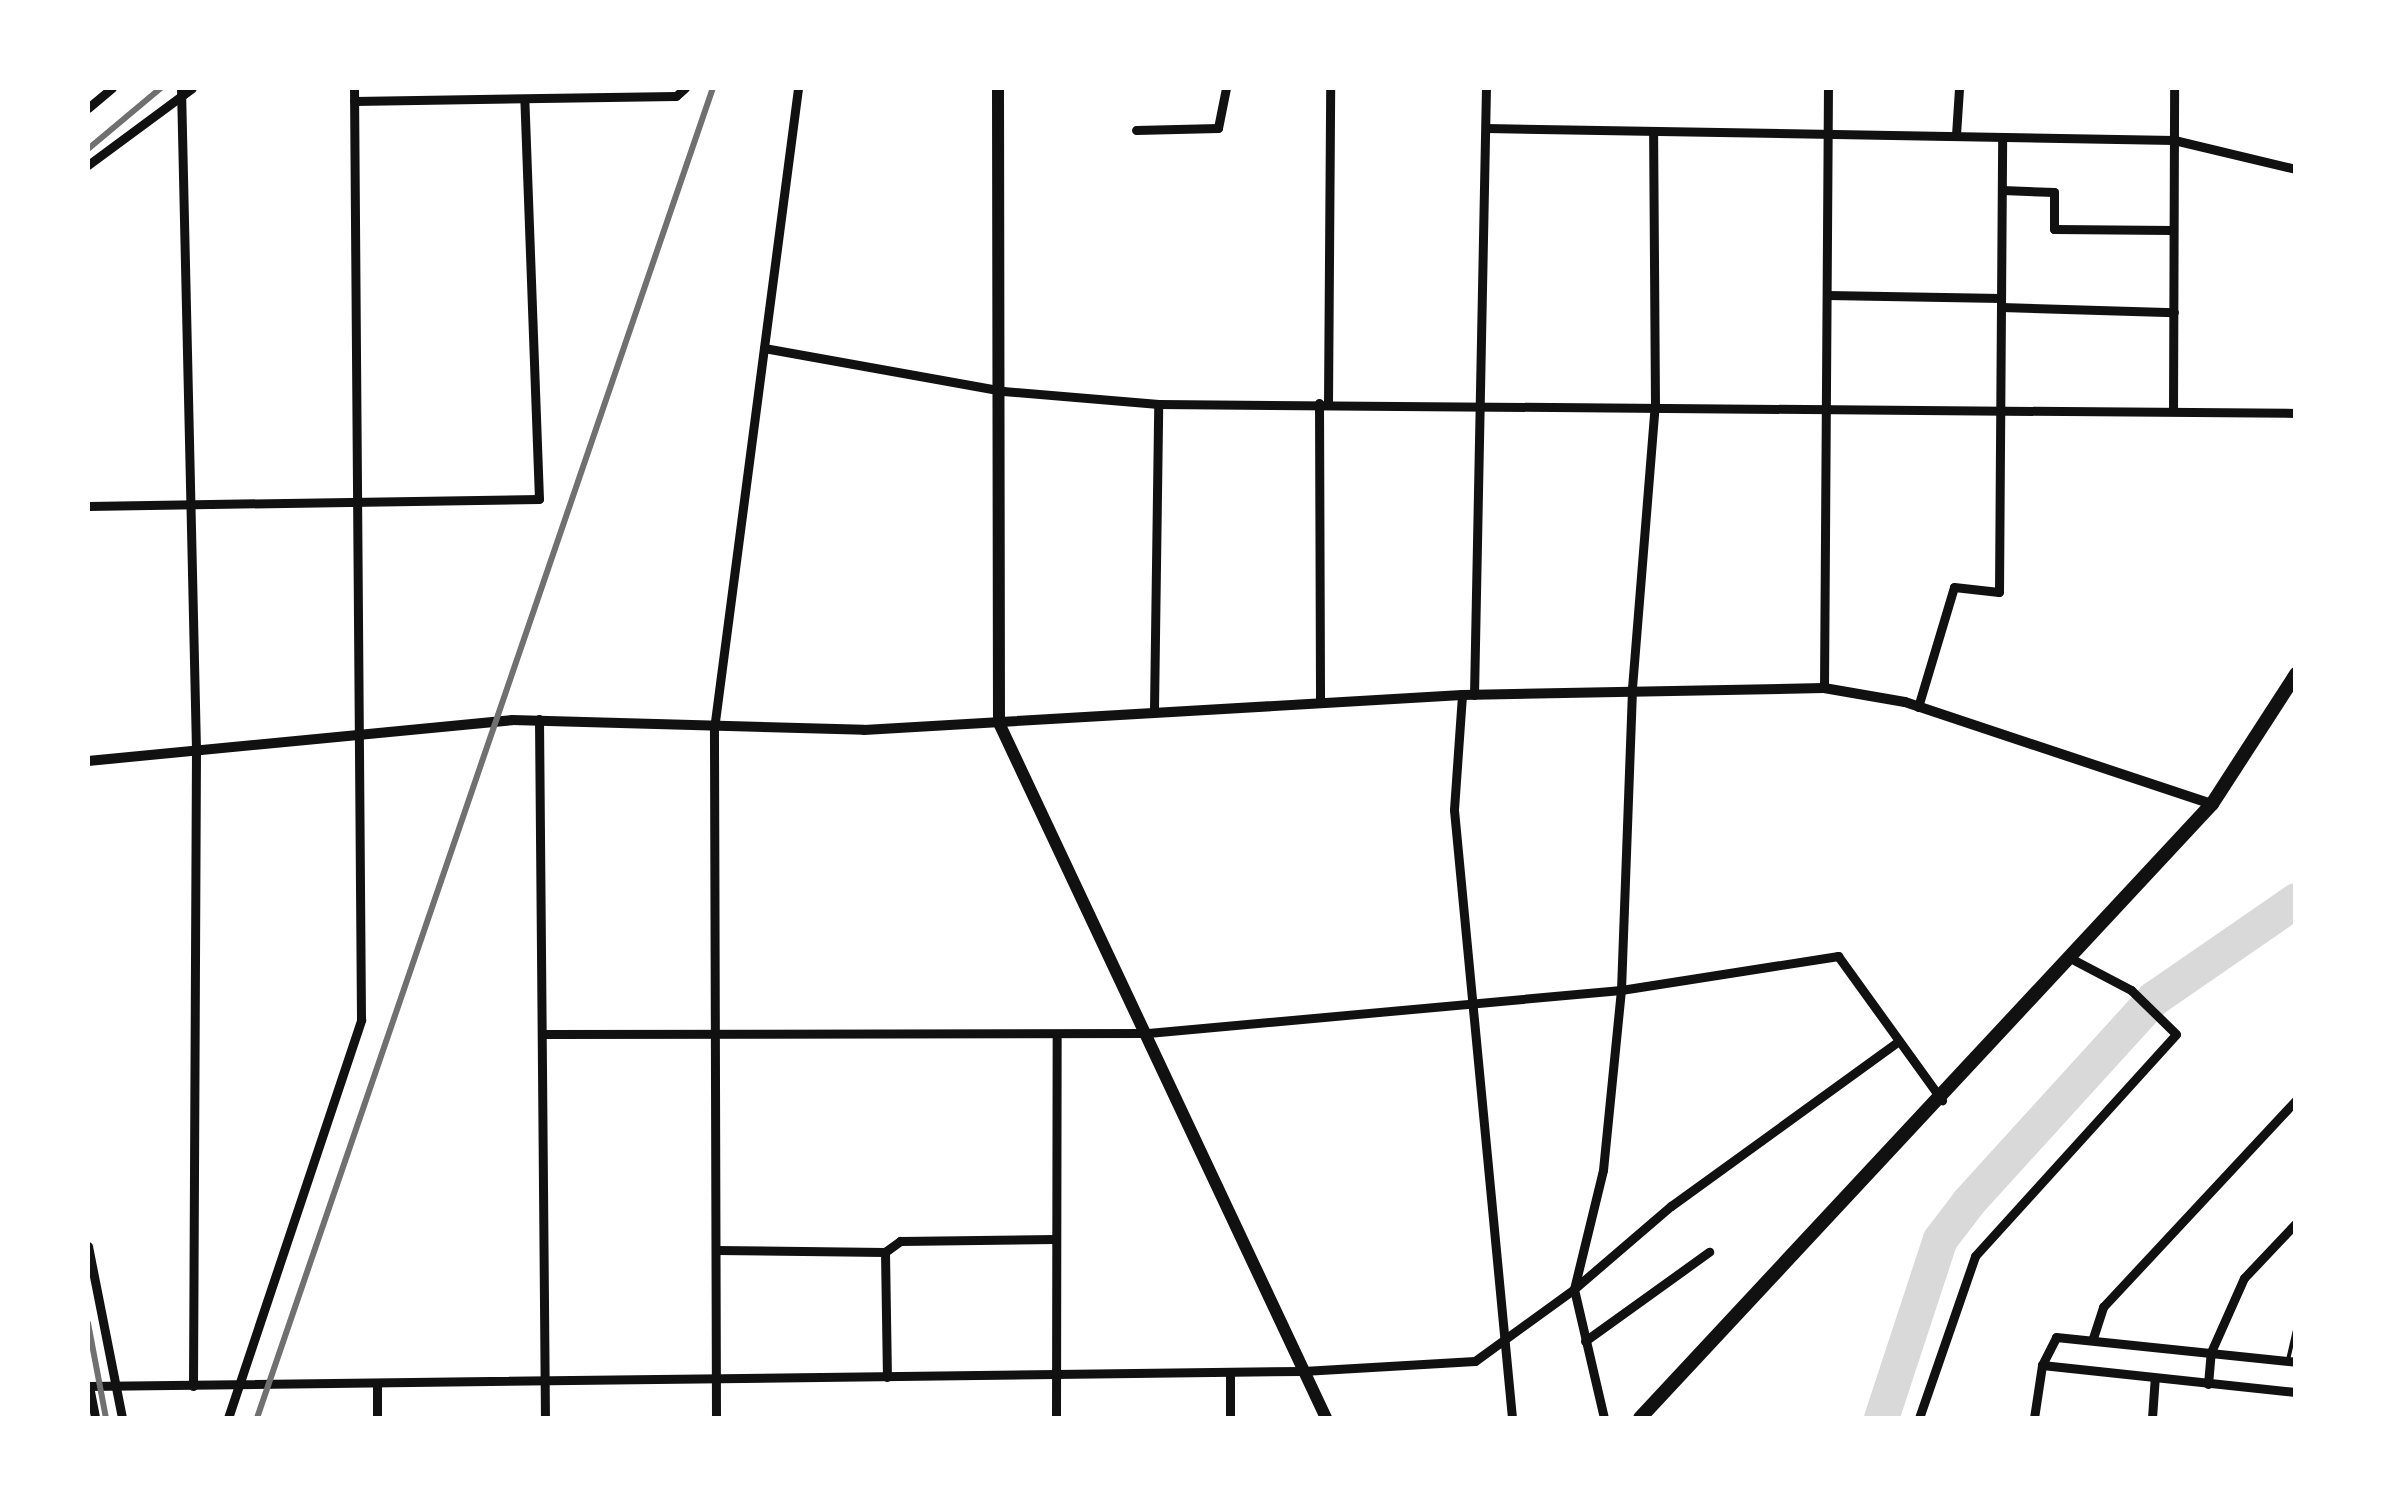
<!DOCTYPE html>
<style>
body{margin:0}
#map{position:relative;width:2383px;height:1506px;overflow:hidden;background:#fff;font-family:"Noto Sans",sans-serif}
div>[style]{position:absolute}
[style*='--x']{left:calc(var(--x)*1px);top:calc(var(--y)*1px);width:calc(var(--w)*1px);rotate:calc(var(--a)*1deg)}
.river>*{height:35px;margin:-17.5px;padding:0 17.5px;transform-origin:17.5px;border-radius:17.5px;background:#d9d9d9}
.service>*{height:4px;margin:-2px;padding:0 2px;transform-origin:2px;border-radius:2px;background:#111}
.minor>*{height:9px;margin:-4.5px;padding:0 4.5px;transform-origin:4.5px;border-radius:4.5px;background:#111}
.tertiary>*{height:10px;margin:-5px;padding:0 5px;transform-origin:5px;border-radius:5px;background:#111}
.primary>*{height:12px;margin:-6px;padding:0 6px;transform-origin:6px;border-radius:6px;background:#111}
.trunk>*{height:14px;margin:-7px;padding:0 7px;transform-origin:7px;border-radius:7px;background:#111}
.rail>*{height:6px;margin:-3px;padding:0 3px;transform-origin:3px;border-radius:3px;background:#707070}
span{translate:-50% -50%;white-space:nowrap;text-align:center;line-height:1.15;-webkit-text-stroke:9px #fff;paint-order:stroke}
.frame{position:absolute;inset:0;border:90px solid #fff;pointer-events:none}
</style>
<div id="map">
<div class="river">
<div style="--x:1881;--y:1418;--w:188;--a:-71.8"></div>
<div style="--x:1940;--y:1239;--w:48;--a:-52.7"></div>
<div style="--x:1969;--y:1201;--w:275;--a:-47.7"></div>
<div style="--x:2154;--y:998;--w:173;--a:-34.6"></div>
</div>
<div class="service">
<div style="--x:2288;--y:1360;--w:35;--a:-77"></div>
</div>
<div class="minor">
<div style="--x:181;--y:88;--w:662;--a:88.7"></div>
<div style="--x:196;--y:750;--w:636;--a:90.27"></div>
<div style="--x:354;--y:101;--w:322;--a:-0.9"></div>
<div style="--x:676;--y:96;--w:12;--a:-42"></div>
<div style="--x:88;--y:108;--w:31;--a:-40"></div>
<div style="--x:1486;--y:128;--w:688;--a:1"></div>
<div style="--x:2174;--y:140;--w:125;--a:13.4"></div>
<div style="--x:1136;--y:130;--w:82;--a:-1.4"></div>
<div style="--x:1218;--y:128;--w:41;--a:-78.7"></div>
<div style="--x:1956;--y:135;--w:47;--a:-86.3"></div>
<div style="--x:88;--y:165;--w:129;--a:-36.5"></div>
<div style="--x:2002;--y:190;--w:52;--a:2.2"></div>
<div style="--x:2054;--y:192;--w:37;--a:90"></div>
<div style="--x:2054;--y:229;--w:119;--a:0.5"></div>
<div style="--x:1827;--y:295;--w:174;--a:1"></div>
<div style="--x:2001;--y:307;--w:173;--a:1.7"></div>
<div style="--x:764;--y:348;--w:243;--a:10.2"></div>
<div style="--x:1003;--y:391;--w:156;--a:4.8"></div>
<div style="--x:1158;--y:404;--w:1138;--a:0.45"></div>
<div style="--x:1319;--y:403;--w:298;--a:89.8"></div>
<div style="--x:1328;--y:403;--w:315;--a:-89.6"></div>
<div style="--x:2173;--y:411;--w:323;--a:-89.8"></div>
<div style="--x:88;--y:506;--w:451;--a:-0.9"></div>
<div style="--x:539;--y:499;--w:400;--a:-92.1"></div>
<div style="--x:1824;--y:688;--w:600;--a:-89.62"></div>
<div style="--x:1462;--y:695;--w:115;--a:94"></div>
<div style="--x:1454;--y:810;--w:611;--a:84.55"></div>
<div style="--x:1474;--y:695;--w:607;--a:-88.87"></div>
<div style="--x:1918;--y:707;--w:125;--a:-73.3"></div>
<div style="--x:1954;--y:587;--w:45;--a:6.3"></div>
<div style="--x:1999;--y:592;--w:454;--a:-89.6"></div>
<div style="--x:1154;--y:709;--w:305;--a:-89.2"></div>
<div style="--x:539;--y:719;--w:699;--a:89.51"></div>
<div style="--x:543;--y:1034;--w:605;--a:-0.09"></div>
<div style="--x:1148;--y:1033;--w:475;--a:-5.2"></div>
<div style="--x:1621;--y:990;--w:220;--a:-8.9"></div>
<div style="--x:1838;--y:956;--w:178;--a:54.2"></div>
<div style="--x:88;--y:1246;--w:175;--a:78.8"></div>
<div style="--x:717;--y:1250;--w:168;--a:0.7"></div>
<div style="--x:885;--y:1252;--w:19;--a:-36"></div>
<div style="--x:900;--y:1241;--w:156;--a:-0.7"></div>
<div style="--x:885;--y:1252;--w:125;--a:89.1"></div>
<div style="--x:2093;--y:1338;--w:33;--a:-72"></div>
<div style="--x:2103;--y:1307;--w:283;--a:-47"></div>
<div style="--x:1585;--y:1341;--w:153;--a:-35.7"></div>
<div style="--x:2042;--y:1365;--w:255;--a:6.1"></div>
<div style="--x:1230;--y:1372;--w:46;--a:90"></div>
<div style="--x:2208;--y:1384;--w:32;--a:-85"></div>
<div style="--x:2211;--y:1352;--w:81;--a:-66"></div>
<div style="--x:2244;--y:1278;--w:76;--a:-46.6"></div>
<div style="--x:88;--y:1386;--w:1215;--a:-0.71"></div>
<div style="--x:1303;--y:1371;--w:172;--a:-3.3"></div>
<div style="--x:1475;--y:1361;--w:122;--a:-36"></div>
<div style="--x:1574;--y:1289;--w:128;--a:-40.6"></div>
<div style="--x:1671;--y:1206;--w:281;--a:-35.9"></div>
<div style="--x:89;--y:1386;--w:33;--a:79"></div>
<div style="--x:228;--y:1418;--w:420;--a:-71.5"></div>
<div style="--x:361;--y:1020;--w:932;--a:-90.43"></div>
<div style="--x:377;--y:1418;--w:32;--a:-90"></div>
<div style="--x:716;--y:1418;--w:689;--a:-90.17"></div>
<div style="--x:714;--y:729;--w:646;--a:-82.53"></div>
<div style="--x:1056;--y:1418;--w:384;--a:-89.9"></div>
<div style="--x:1604;--y:1418;--w:132;--a:-103.1"></div>
<div style="--x:1574;--y:1289;--w:122;--a:-76.3"></div>
<div style="--x:1603;--y:1170;--w:181;--a:-84.3"></div>
<div style="--x:1621;--y:990;--w:302;--a:-87.9"></div>
<div style="--x:1632;--y:688;--w:284;--a:-85.4"></div>
<div style="--x:1655;--y:405;--w:274;--a:-90.4"></div>
<div style="--x:1919;--y:1418;--w:171;--a:-70.9"></div>
<div style="--x:1975;--y:1256;--w:299;--a:-47.8"></div>
<div style="--x:2176;--y:1034;--w:63;--a:-135.6"></div>
<div style="--x:2131;--y:990;--w:64;--a:-152.2"></div>
<div style="--x:2034;--y:1418;--w:54;--a:-81.4"></div>
<div style="--x:2042;--y:1365;--w:31;--a:-63"></div>
<div style="--x:2056;--y:1337;--w:241;--a:5.9"></div>
<div style="--x:2152;--y:1418;--w:39;--a:-86"></div>
</div>
<div class="tertiary">
<div style="--x:88;--y:761;--w:426;--a:-5.5"></div>
<div style="--x:512;--y:720;--w:352;--a:1.6"></div>
<div style="--x:864;--y:730;--w:599;--a:-3.35"></div>
<div style="--x:1462;--y:695;--w:362;--a:-1.1"></div>
<div style="--x:1824;--y:688;--w:82;--a:9.8"></div>
<div style="--x:1905;--y:702;--w:324;--a:18.4"></div>
</div>
<div class="primary">
<div style="--x:998;--y:88;--w:635;--a:89.91"></div>
<div style="--x:999;--y:723;--w:768;--a:64.8"></div>
</div>
<div class="trunk">
<div style="--x:1640;--y:1418;--w:839;--a:-47.03"></div>
<div style="--x:2212;--y:804;--w:155;--a:-57.1"></div>
</div>
<div class="rail">
<div style="--x:88;--y:149;--w:95;--a:-39.9"></div>
<div style="--x:88;--y:1323;--w:97;--a:79.3"></div>
<div style="--x:257;--y:1418;--w:1406;--a:-71.08"></div>
</div>
<div class="frame"></div>
</div>
